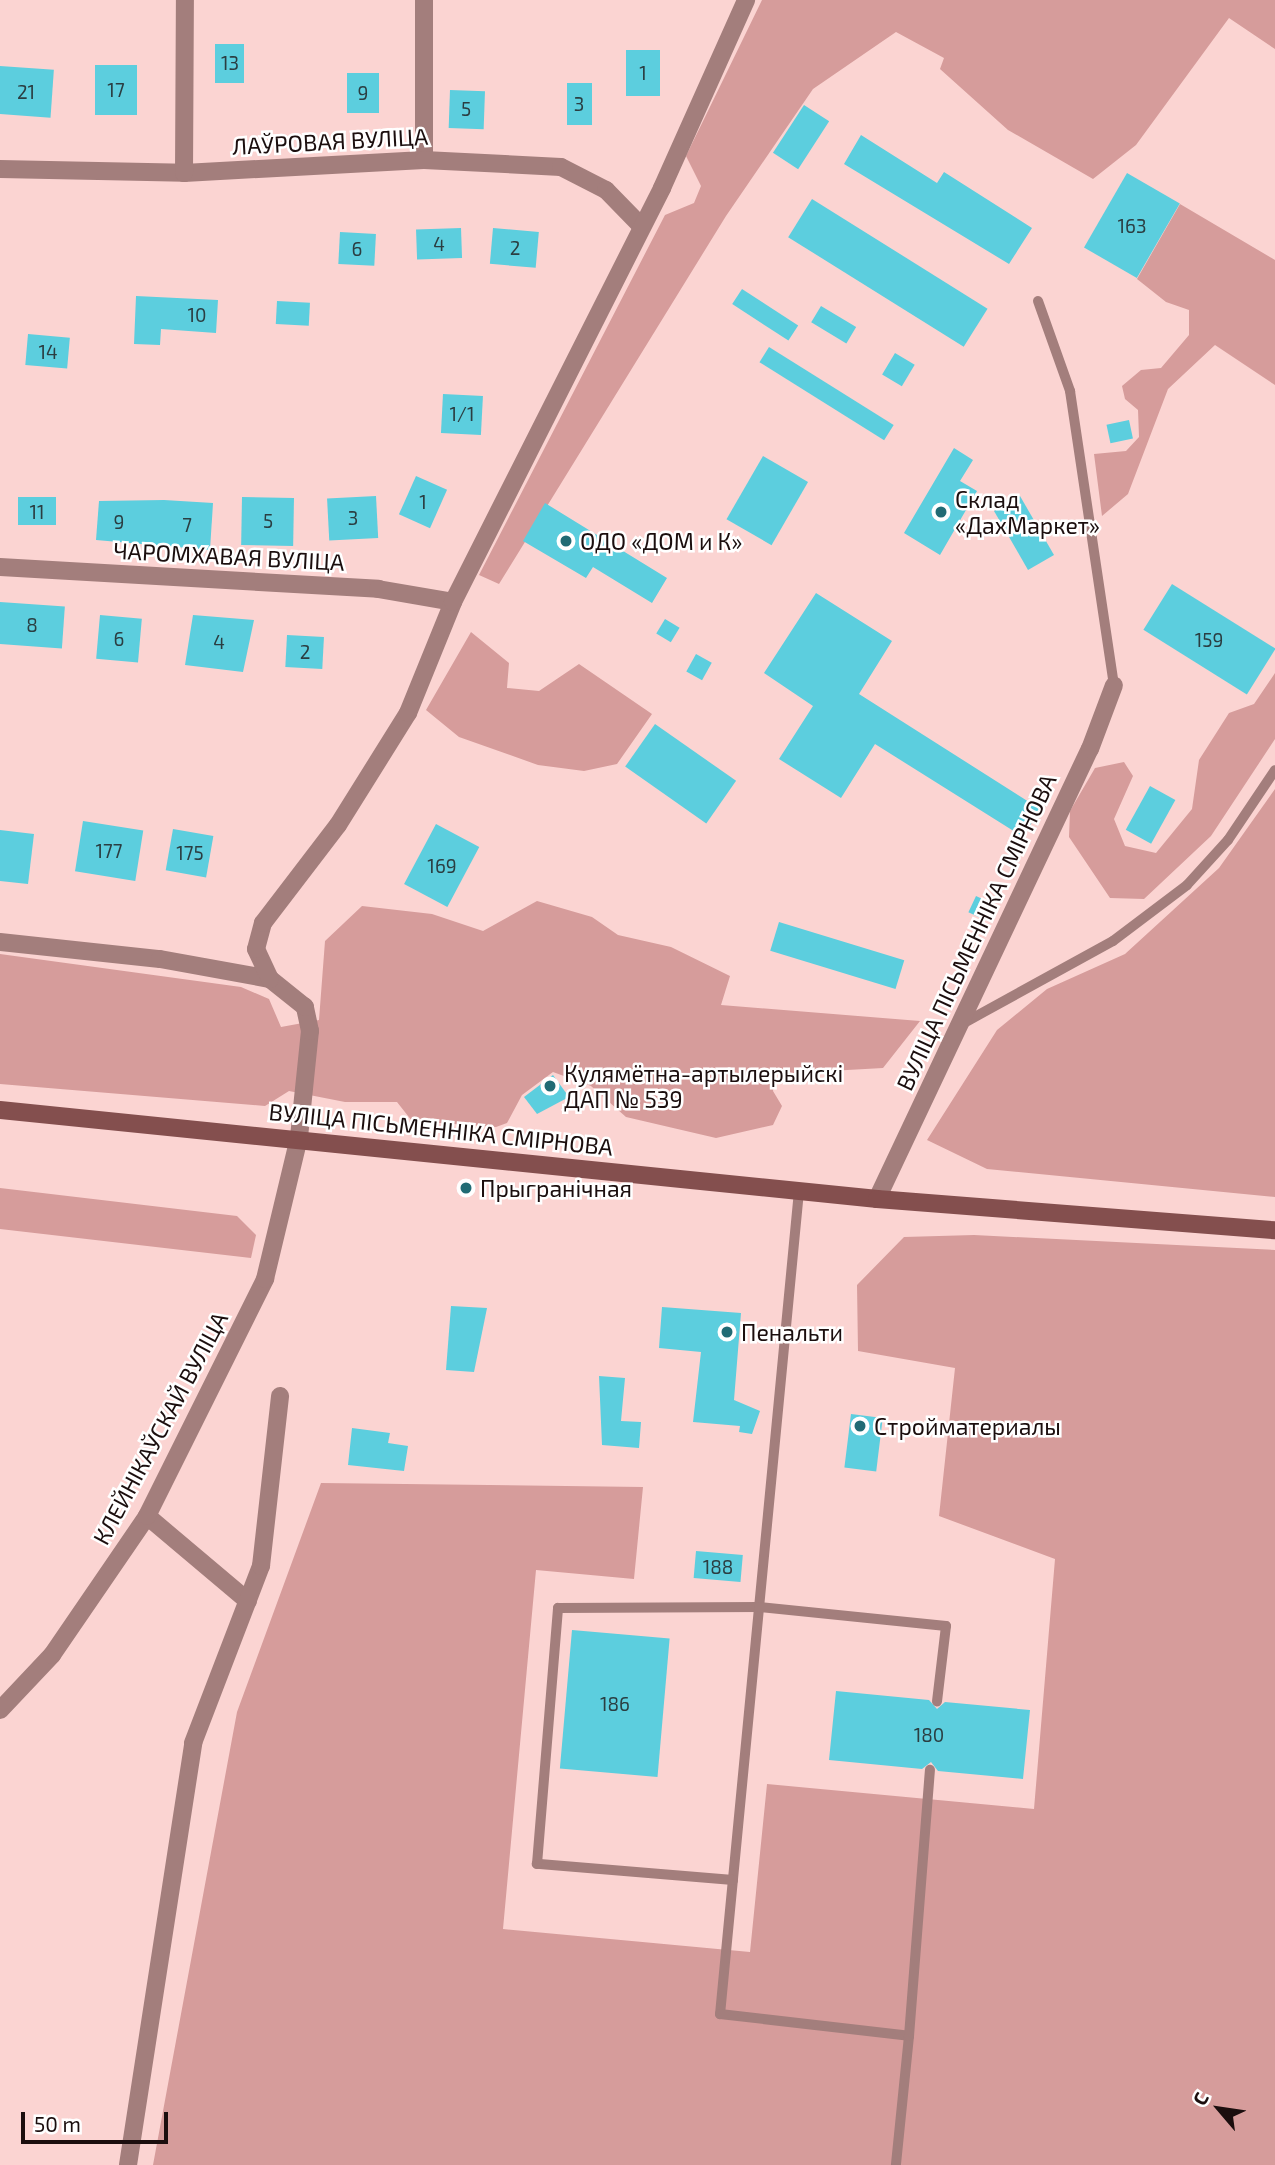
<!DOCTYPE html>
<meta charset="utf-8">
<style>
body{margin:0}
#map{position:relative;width:1275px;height:2165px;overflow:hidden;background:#fbd4d2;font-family:"Exo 2",sans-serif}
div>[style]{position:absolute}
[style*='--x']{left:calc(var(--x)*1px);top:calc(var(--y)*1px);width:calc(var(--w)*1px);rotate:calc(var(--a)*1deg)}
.green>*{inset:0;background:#d69c9b}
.building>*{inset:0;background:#5ccede;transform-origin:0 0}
.service>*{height:10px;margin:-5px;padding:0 5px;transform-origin:5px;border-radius:5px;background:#a37e7c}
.minor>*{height:18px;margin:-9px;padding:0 9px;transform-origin:9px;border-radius:9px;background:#a37e7c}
.secondary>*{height:18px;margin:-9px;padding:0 9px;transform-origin:9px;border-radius:9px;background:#844f4e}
.dots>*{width:19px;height:19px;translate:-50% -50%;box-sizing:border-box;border:4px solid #fff;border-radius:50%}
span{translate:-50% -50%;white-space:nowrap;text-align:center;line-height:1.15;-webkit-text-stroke:5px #fff;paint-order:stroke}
.number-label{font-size:19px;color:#2b3e42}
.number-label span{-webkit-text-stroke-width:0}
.street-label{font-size:23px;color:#1b0e0e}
.poi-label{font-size:23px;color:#1b0e0e}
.left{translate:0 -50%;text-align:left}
.north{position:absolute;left:1184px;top:2074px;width:70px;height:70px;-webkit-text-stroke:5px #fff;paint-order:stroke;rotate:299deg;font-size:19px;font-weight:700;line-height:28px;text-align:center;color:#1b0e0e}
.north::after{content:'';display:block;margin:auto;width:24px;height:32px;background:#1b0e0e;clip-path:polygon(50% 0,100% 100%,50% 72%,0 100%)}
.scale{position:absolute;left:21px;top:2112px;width:147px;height:32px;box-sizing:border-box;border:4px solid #1b0e0e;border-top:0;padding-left:9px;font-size:21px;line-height:24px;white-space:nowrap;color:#1b0e0e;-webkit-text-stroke:5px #fff;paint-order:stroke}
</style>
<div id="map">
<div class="green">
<div style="clip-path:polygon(762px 0,1275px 0,1275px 49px,1229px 18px,1136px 145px,1093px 179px,1008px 130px,940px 69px,944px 58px,896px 32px,813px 89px,726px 216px,499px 584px,479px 575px,665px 215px,694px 203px,701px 186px,686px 156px)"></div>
<div style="clip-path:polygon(1180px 204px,1275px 260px,1275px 385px,1215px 345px,1168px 389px,1128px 494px,1102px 516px,1094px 454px,1126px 451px,1139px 437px,1138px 410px,1125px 399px,1122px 386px,1141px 370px,1161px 368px,1189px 335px,1189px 310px,1166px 302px,1137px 279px)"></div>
<div style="clip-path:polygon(471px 632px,509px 663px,507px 688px,539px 691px,579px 664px,652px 714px,617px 764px,584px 771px,538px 765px,459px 737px,426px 710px)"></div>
<div style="clip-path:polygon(1275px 673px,1275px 739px,1211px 836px,1144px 899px,1110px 898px,1069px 837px,1070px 811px,1095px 768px,1124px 762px,1133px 776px,1114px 819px,1125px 846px,1156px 853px,1192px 809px,1199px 760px,1229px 713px,1254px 704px)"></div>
<div style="clip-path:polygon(1275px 789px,1275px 1197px,987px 1169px,927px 1140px,997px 1030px,1047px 989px,1125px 954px,1219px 868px)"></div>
<div style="clip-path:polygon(537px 901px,592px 917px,618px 935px,671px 947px,730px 976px,721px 1005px,920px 1021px,883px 1068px,776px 1074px,773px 1091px,782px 1106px,773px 1125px,716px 1138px,626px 1117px,591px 1086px,553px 1072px,522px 1095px,507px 1123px,496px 1127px,412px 1121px,397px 1102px,345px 1102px,289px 1091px,265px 1106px,0 1084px,0 954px,241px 987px,269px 999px,281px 1027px,319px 1020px,325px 941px,362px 906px,432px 914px,483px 931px)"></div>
<div style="clip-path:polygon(0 1188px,237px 1216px,256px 1235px,251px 1258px,0 1229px)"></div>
<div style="clip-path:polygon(974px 1235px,1275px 1250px,1275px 2165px,153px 2165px,237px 1712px,321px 1483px,643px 1487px,634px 1579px,536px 1570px,503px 1929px,750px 1952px,767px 1784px,1034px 1809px,1055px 1559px,939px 1516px,955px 1368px,858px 1351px,857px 1285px,904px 1237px)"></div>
</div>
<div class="building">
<div style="left:215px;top:44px;width:29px;height:39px"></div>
<div style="left:626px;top:50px;width:34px;height:46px"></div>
<div style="left:95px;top:65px;width:42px;height:50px"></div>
<div style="left:0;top:66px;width:54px;height:48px;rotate:4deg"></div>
<div style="left:347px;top:73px;width:32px;height:40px"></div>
<div style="left:567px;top:83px;width:25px;height:42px"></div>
<div style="left:450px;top:90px;width:35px;height:38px;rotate:2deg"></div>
<div style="left:804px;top:105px;width:30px;height:57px;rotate:33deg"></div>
<div style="clip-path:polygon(861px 135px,937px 183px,944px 172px,1032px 228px,1009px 264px,844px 164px)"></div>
<div style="left:1127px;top:173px;width:61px;height:86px;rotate:30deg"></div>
<div style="left:812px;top:199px;width:207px;height:45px;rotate:32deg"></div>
<div style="left:461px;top:228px;width:30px;height:45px;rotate:88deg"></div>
<div style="left:493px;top:228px;width:46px;height:36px;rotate:5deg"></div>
<div style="left:340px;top:232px;width:36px;height:32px;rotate:3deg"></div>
<div style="left:742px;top:289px;width:67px;height:18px;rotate:33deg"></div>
<div style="clip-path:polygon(136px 296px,218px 300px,216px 333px,161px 329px,160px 345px,134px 344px)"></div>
<div style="left:277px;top:301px;width:33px;height:23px;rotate:3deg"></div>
<div style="left:821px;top:306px;width:41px;height:19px;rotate:31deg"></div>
<div style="left:28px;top:334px;width:42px;height:31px;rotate:5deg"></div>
<div style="left:769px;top:347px;width:147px;height:18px;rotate:32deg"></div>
<div style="left:895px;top:353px;width:23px;height:25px;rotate:31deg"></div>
<div style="left:443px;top:394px;width:40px;height:39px;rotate:3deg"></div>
<div style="left:1129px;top:420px;width:19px;height:23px;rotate:78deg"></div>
<div style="clip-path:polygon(954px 448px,973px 460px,960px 481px,977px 491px,940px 555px,904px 533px)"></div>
<div style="left:763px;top:456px;width:52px;height:73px;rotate:30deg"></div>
<div style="left:416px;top:476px;width:34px;height:42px;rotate:24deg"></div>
<div style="left:376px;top:496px;width:42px;height:49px;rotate:87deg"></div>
<div style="left:1020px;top:496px;width:68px;height:30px;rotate:60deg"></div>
<div style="left:56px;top:497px;width:28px;height:38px;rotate:90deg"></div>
<div style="left:242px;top:497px;width:52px;height:48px;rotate:1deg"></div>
<div style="clip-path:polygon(164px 500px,213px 503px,210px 550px,96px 540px,99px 501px)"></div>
<div style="clip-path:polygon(545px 503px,667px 578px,652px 603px,593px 567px,586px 578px,523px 541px)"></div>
<div style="left:1172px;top:584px;width:122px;height:54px;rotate:32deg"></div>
<div style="clip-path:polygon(816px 593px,892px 641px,859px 694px,1040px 809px,1023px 837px,875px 744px,841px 798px,779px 759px,813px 706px,764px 673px)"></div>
<div style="left:0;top:602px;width:65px;height:42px;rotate:4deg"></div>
<div style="left:100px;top:615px;width:42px;height:44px;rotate:5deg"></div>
<div style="clip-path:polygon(193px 615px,254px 620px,243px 672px,185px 665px)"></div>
<div style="left:665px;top:619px;width:17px;height:17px;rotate:31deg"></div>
<div style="left:287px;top:635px;width:37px;height:32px;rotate:3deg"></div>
<div style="left:696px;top:654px;width:18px;height:20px;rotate:29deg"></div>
<div style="left:655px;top:724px;width:99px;height:52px;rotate:35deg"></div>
<div style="left:1150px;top:786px;width:29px;height:50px;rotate:29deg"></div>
<div style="left:83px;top:821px;width:61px;height:51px;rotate:9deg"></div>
<div style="left:436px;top:824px;width:49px;height:68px;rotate:28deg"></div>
<div style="left:173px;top:829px;width:41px;height:42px;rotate:10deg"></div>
<div style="clip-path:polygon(0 830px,34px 834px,28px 884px,0 881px)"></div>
<div style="left:976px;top:896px;width:19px;height:18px;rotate:25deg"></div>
<div style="left:779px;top:922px;width:131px;height:30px;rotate:17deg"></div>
<div style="clip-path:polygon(553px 1075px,569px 1097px,537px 1114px,524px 1097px)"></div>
<div style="clip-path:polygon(451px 1306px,487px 1308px,474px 1372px,446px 1370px)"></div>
<div style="clip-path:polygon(662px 1307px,741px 1313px,734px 1400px,760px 1411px,752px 1434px,739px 1432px,740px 1426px,693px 1422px,701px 1352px,659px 1348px)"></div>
<div style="clip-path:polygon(599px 1376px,625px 1378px,621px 1421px,641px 1422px,639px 1448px,602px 1445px)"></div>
<div style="left:851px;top:1414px;width:32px;height:54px;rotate:7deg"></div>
<div style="clip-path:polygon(352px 1428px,390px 1433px,388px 1443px,408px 1446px,404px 1471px,348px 1465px)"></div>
<div style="left:696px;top:1551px;width:47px;height:27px;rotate:5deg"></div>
<div style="left:572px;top:1630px;width:98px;height:139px;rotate:5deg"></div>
<div style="clip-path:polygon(836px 1691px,929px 1700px,937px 1709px,945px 1702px,1030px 1710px,1023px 1779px,938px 1771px,931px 1762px,922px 1769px,829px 1760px)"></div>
</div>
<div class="service">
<div style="--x:1038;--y:301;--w:96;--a:70.4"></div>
<div style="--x:1070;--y:391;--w:297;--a:81.5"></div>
<div style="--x:962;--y:1024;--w:172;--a:-28.8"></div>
<div style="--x:1113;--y:941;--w:93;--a:-37.1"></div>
<div style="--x:1187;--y:885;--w:61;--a:-47.7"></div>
<div style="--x:1228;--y:840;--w:84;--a:-56.1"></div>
<div style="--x:799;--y:1191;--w:827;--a:95.48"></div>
<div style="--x:720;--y:2014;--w:190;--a:6.6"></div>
<div style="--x:909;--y:2036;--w:130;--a:95.8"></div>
<div style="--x:733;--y:1880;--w:197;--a:-175.3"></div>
<div style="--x:537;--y:1864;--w:257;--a:-85.3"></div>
<div style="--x:558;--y:1608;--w:201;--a:-0.3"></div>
<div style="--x:759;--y:1607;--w:188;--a:5.8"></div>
<div style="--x:946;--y:1626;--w:76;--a:96.8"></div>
<div style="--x:909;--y:2036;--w:267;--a:-85.5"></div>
</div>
<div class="minor">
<div style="--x:424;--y:0;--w:160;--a:90"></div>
<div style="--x:0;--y:169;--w:184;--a:1.2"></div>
<div style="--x:184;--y:173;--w:240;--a:-3.1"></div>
<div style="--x:424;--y:160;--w:137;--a:2.9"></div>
<div style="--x:561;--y:167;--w:51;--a:27.1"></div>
<div style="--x:606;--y:190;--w:50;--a:45.8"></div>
<div style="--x:184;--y:173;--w:173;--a:-89.7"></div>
<div style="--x:0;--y:567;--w:379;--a:3.3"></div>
<div style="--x:378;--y:589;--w:76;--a:9.8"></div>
<div style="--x:0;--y:942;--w:161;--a:6.1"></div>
<div style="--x:160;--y:959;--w:112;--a:10.3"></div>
<div style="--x:877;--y:1199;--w:498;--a:-64.7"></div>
<div style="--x:1090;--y:749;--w:68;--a:-69.4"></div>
<div style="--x:147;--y:1516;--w:132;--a:40.1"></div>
<div style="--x:0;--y:1710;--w:76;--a:-46.6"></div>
<div style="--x:52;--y:1655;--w:168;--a:-55.6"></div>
<div style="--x:147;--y:1516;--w:265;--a:-63.5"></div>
<div style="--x:265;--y:1279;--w:146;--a:-76.5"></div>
<div style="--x:299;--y:1137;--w:107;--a:-84.1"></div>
<div style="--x:310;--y:1031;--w:25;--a:-102"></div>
<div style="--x:305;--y:1007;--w:45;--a:-141.3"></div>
<div style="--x:270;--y:979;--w:33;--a:-115"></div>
<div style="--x:256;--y:949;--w:27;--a:-75"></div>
<div style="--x:263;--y:923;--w:123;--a:-52.6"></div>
<div style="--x:338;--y:825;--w:132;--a:-58"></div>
<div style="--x:408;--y:713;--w:120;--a:-67.9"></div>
<div style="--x:453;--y:602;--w:464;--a:-63.2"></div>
<div style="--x:662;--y:188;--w:206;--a:-65.9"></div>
<div style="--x:128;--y:2165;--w:427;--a:-81.2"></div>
<div style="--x:193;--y:1743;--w:190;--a:-69"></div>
<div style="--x:261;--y:1566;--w:171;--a:-83.6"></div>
</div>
<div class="secondary">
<div style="--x:0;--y:1110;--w:882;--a:5.79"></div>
<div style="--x:877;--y:1199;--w:399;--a:4.5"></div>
</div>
<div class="dots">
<div style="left:941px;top:512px;background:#216b74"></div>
<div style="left:566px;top:541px;background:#216b74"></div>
<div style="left:550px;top:1086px;background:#216b74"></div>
<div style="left:466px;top:1188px;background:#216b74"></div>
<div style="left:727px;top:1332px;background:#216b74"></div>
<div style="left:860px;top:1426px;background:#216b74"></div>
</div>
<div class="number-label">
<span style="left:230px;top:63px">13</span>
<span style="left:643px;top:73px">1</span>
<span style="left:116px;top:90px">17</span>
<span style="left:26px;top:92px">21</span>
<span style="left:363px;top:93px">9</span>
<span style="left:579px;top:104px">3</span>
<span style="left:466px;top:109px">5</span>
<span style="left:1132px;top:226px">163</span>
<span style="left:439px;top:244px">4</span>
<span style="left:515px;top:248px">2</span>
<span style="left:357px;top:249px">6</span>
<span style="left:197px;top:315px">10</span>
<span style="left:48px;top:352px">14</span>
<span style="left:462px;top:414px">1/1</span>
<span style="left:423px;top:502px">1</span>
<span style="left:37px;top:512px">11</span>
<span style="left:353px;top:518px">3</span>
<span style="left:268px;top:521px">5</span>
<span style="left:119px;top:522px">9</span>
<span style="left:187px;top:525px">7</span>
<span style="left:32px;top:625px">8</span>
<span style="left:119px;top:639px">6</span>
<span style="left:1209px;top:640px">159</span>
<span style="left:219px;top:642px">4</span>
<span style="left:305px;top:652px">2</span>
<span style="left:109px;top:851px">177</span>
<span style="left:190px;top:853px">175</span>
<span style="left:442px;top:866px">169</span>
<span style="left:718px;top:1567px">188</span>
<span style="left:615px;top:1704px">186</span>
<span style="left:929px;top:1735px">180</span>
</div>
<div class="street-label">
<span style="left:330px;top:141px;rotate:-3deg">ЛАЎРОВАЯ ВУЛІЦА</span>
<span style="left:229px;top:556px;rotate:3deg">ЧАРОМХАВАЯ ВУЛІЦА</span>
<span style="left:976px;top:932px;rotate:-65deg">ВУЛІЦА ПІСЬМЕННІКА СМІРНОВА</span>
<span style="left:441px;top:1129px;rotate:6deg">ВУЛІЦА ПІСЬМЕННІКА СМІРНОВА</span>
<span style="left:160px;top:1428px;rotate:-62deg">КЛЕЙНІКАЎСКАЙ ВУЛІЦА</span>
</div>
<div class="poi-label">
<span class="left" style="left:955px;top:512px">Склад<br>«ДахМаркет»</span>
<span class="left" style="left:580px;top:541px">ОДО «ДОМ и К»</span>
<span class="left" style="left:564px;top:1086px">Кулямётна-артылерыйскі<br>ДАП № 539</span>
<span class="left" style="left:480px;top:1188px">Прыгранічная</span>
<span class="left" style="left:741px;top:1332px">Пенальти</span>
<span class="left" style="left:874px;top:1426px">Стройматериалы</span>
</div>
<div class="north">С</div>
<div class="scale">50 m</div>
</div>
